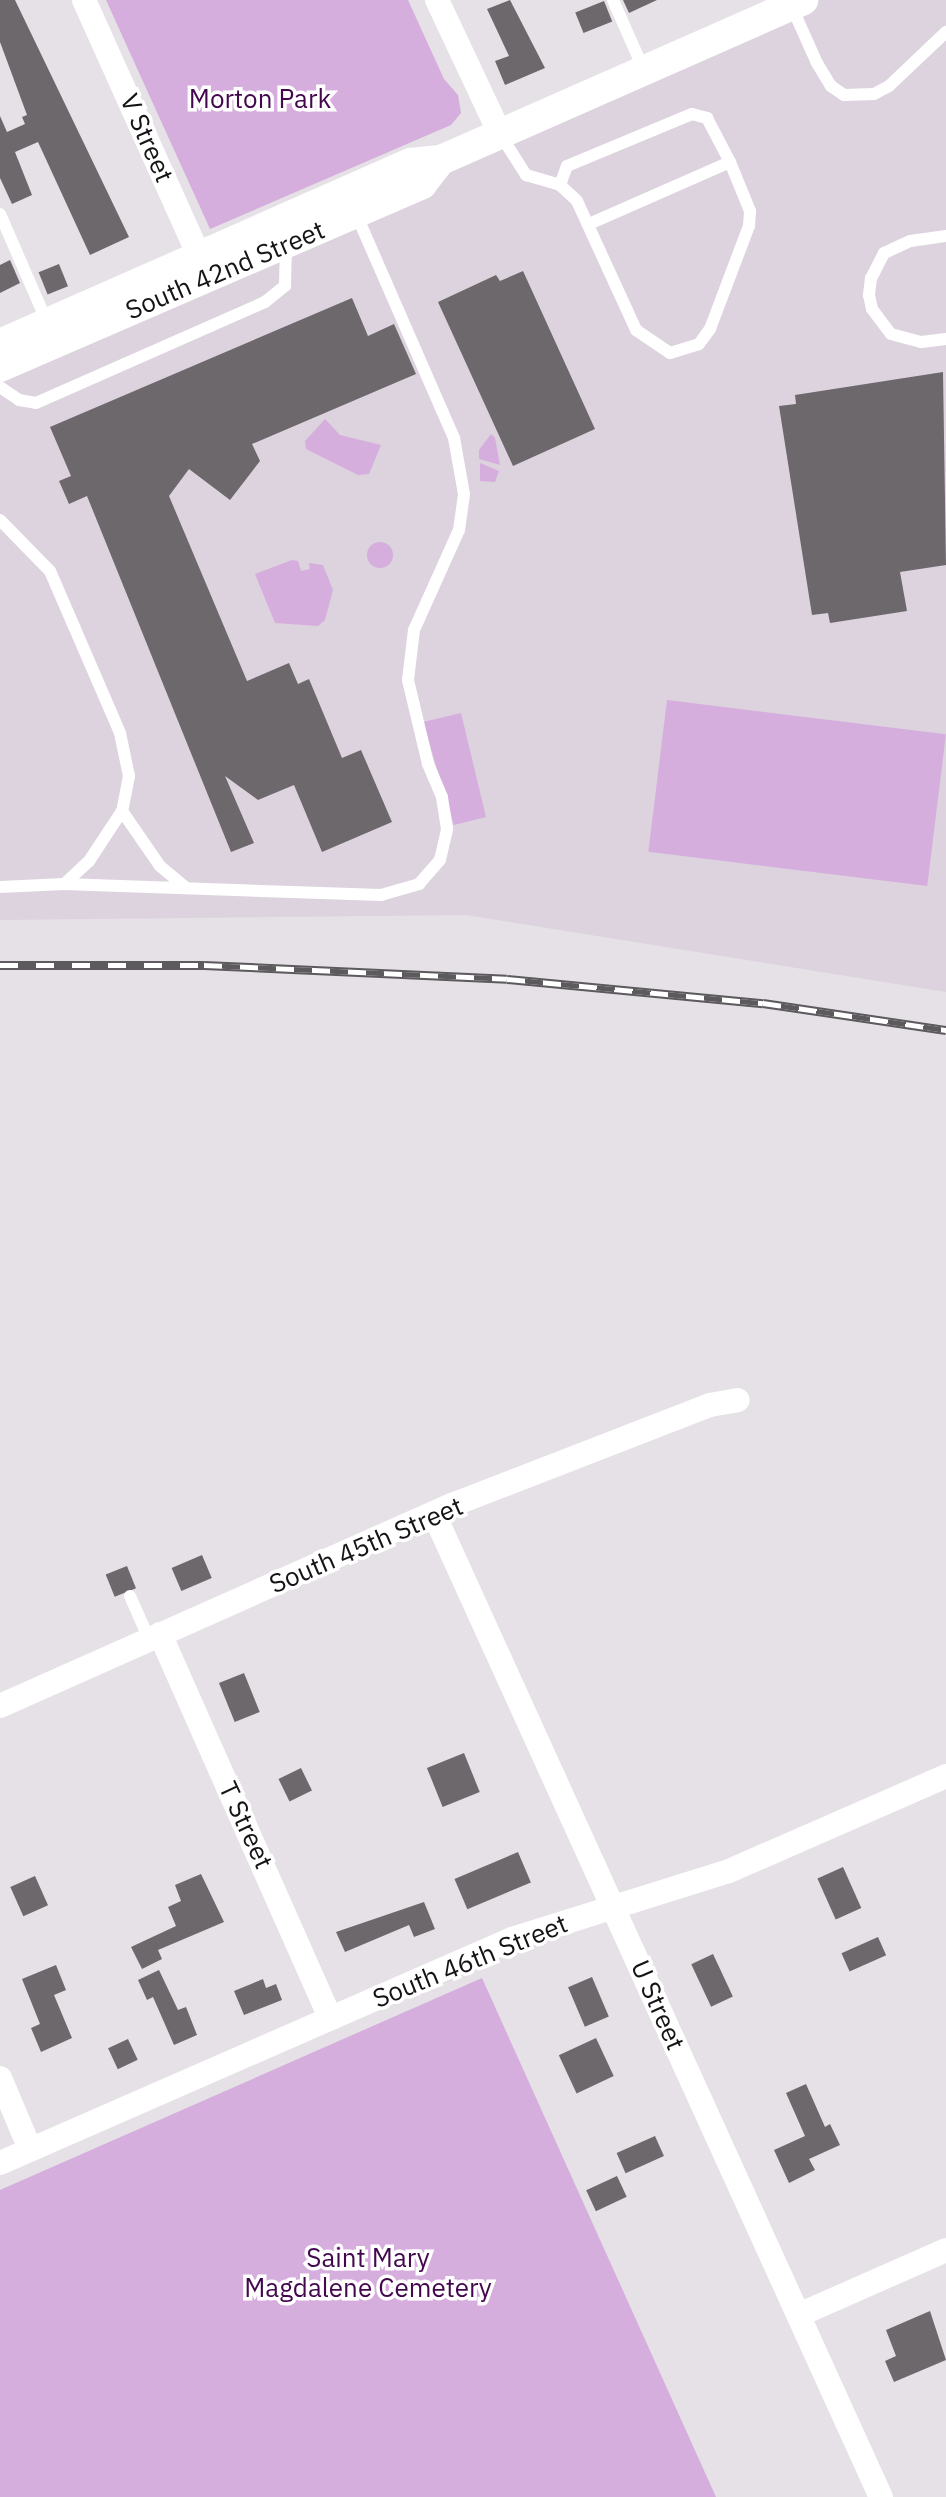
<!DOCTYPE html>
<style>
body{margin:0}
#map{position:relative;width:946px;height:2497px;overflow:hidden;background:#e5e1e6;font-family:"IBM Plex Sans",sans-serif}
div>[style]{position:absolute}
[style*='--x']{left:calc(var(--x)*1px);top:calc(var(--y)*1px);width:calc(var(--w)*1px);rotate:calc(var(--a)*1deg)}
.built>*{inset:0;background:#dcd3de}
.green>*{inset:0;background:#d5aedd;transform-origin:0 0}
.round{border-radius:50%}
.building>*{inset:0;background:#6c686c;transform-origin:0 0}
.service>*{height:12px;margin:-6px;padding:0 6px;transform-origin:6px;border-radius:6px;background:#fff}
.minor>*{height:24px;margin:-12px;padding:0 12px;transform-origin:12px;border-radius:12px;background:#fff}
.tertiary>*{height:30px;margin:-15px;padding:0 15px;transform-origin:15px;border-radius:15px;background:#fff}
.rail>*{height:9px;margin-top:-4.5px;transform-origin:0;background:repeating-linear-gradient(90deg,#fff 0 18px,#5c5a5d 0 36px);box-sizing:border-box;border-block:2px solid #5c5a5d}
span{translate:-50% -50%;white-space:nowrap;text-align:center;line-height:1.15;-webkit-text-stroke:7px #fff;paint-order:stroke}
.park-label{font-size:26px;color:#43074e}
.street-label{font-size:26px;color:#151315}
</style>
<div id="map">
<div class="built">
<div style="clip-path:polygon(817px 0,946px 0,946px 992px,466px 915px,0 920px,0 361px)"></div>
</div>
<div class="green">
<div style="clip-path:polygon(106px 0,408px 0,444px 79px,458px 95px,461px 113px,451px 125px,210px 229px)"></div>
<div style="clip-path:polygon(325px 419px,340px 435px,381px 445px,369px 474px,358px 475px,306px 449px,305px 441px)"></div>
<div style="clip-path:polygon(491px 434px,495px 438px,500px 465px,479px 459px,479px 450px)"></div>
<div style="clip-path:polygon(480px 463px,499px 471px,495px 482px,480px 481px)"></div>
<div class="round" style="left:367px;top:542px;width:26px;height:26px"></div>
<div style="clip-path:polygon(292px 560px,298px 561px,301px 571px,310px 569px,309px 563px,323px 565px,333px 590px,325px 620px,318px 626px,275px 623px,255px 574px)"></div>
<div style="left:667px;top:700px;width:281px;height:153px;rotate:7deg"></div>
<div style="clip-path:polygon(461px 713px,486px 817px,454px 825px,423px 722px)"></div>
<div style="clip-path:polygon(482px 1978px,716px 2497px,0 2497px,0 2190px)"></div>
</div>
<div class="building">
<div style="clip-path:polygon(0 0,15px 0,129px 237px,90px 255px,38px 142px,15px 152px,32px 195px,12px 204px,0 178px,0 116px,7px 132px,25px 124px,22px 117px,27px 115px,0 42px)"></div>
<div style="clip-path:polygon(510px 0,545px 68px,505px 85px,495px 61px,509px 56px,487px 9px)"></div>
<div style="clip-path:polygon(623px 0,657px 0,629px 13px)"></div>
<div style="left:604px;top:1px;width:22px;height:31px;rotate:68deg"></div>
<div style="clip-path:polygon(10px 260px,20px 283px,0 293px,0 265px)"></div>
<div style="left:59px;top:264px;width:24px;height:22px;rotate:68deg"></div>
<div style="clip-path:polygon(523px 271px,595px 429px,513px 466px,438px 302px,496px 275px,500px 281px)"></div>
<div style="clip-path:polygon(352px 298px,368px 336px,394px 324px,416px 374px,252px 444px,260px 461px,230px 500px,189px 469px,169px 496px,247px 681px,289px 663px,298px 684px,309px 679px,342px 758px,361px 750px,392px 822px,322px 852px,294px 785px,258px 800px,225px 776px,254px 843px,231px 852px,87px 496px,69px 504px,59px 481px,71px 476px,50px 427px)"></div>
<div style="clip-path:polygon(943px 372px,946px 565px,900px 572px,907px 611px,830px 623px,828px 613px,812px 615px,779px 406px,796px 404px,795px 395px)"></div>
<div style="left:202px;top:1555px;width:25px;height:33px;rotate:67deg"></div>
<div style="left:127px;top:1566px;width:24px;height:23px;rotate:68deg"></div>
<div style="left:244px;top:1673px;width:42px;height:27px;rotate:68deg"></div>
<div style="left:464px;top:1753px;width:42px;height:40px;rotate:68deg"></div>
<div style="left:301px;top:1768px;width:25px;height:25px;rotate:64deg"></div>
<div style="left:518px;top:1852px;width:33px;height:69px;rotate:67deg"></div>
<div style="left:843px;top:1867px;width:45px;height:28px;rotate:66deg"></div>
<div style="clip-path:polygon(201px 1874px,224px 1922px,158px 1950px,162px 1959px,142px 1969px,131px 1947px,176px 1926px,168px 1907px,181px 1901px,175px 1885px)"></div>
<div style="left:35px;top:1876px;width:32px;height:27px;rotate:66deg"></div>
<div style="clip-path:polygon(424px 1902px,435px 1929px,414px 1937px,409px 1925px,345px 1952px,336px 1932px)"></div>
<div style="left:878px;top:1937px;width:20px;height:40px;rotate:66deg"></div>
<div style="left:713px;top:1954px;width:47px;height:24px;rotate:65deg"></div>
<div style="clip-path:polygon(56px 1965px,66px 1990px,54px 1995px,72px 2038px,41px 2052px,31px 2028px,40px 2024px,22px 1979px)"></div>
<div style="clip-path:polygon(159px 1970px,178px 2010px,186px 2007px,197px 2035px,174px 2045px,153px 1997px,147px 2000px,138px 1980px)"></div>
<div style="left:592px;top:1977px;width:43px;height:26px;rotate:67deg"></div>
<div style="clip-path:polygon(263px 1979px,266px 1988px,276px 1984px,282px 2000px,244px 2015px,234px 1991px)"></div>
<div style="left:596px;top:2038px;width:42px;height:41px;rotate:65deg"></div>
<div style="left:128px;top:2039px;width:23px;height:22px;rotate:65deg"></div>
<div style="clip-path:polygon(806px 2084px,825px 2127px,830px 2124px,840px 2145px,809px 2159px,815px 2170px,789px 2183px,774px 2150px,805px 2136px,786px 2093px)"></div>
<div style="left:655px;top:2136px;width:22px;height:42px;rotate:66deg"></div>
<div style="left:617px;top:2176px;width:23px;height:34px;rotate:65deg"></div>
<div style="clip-path:polygon(930px 2311px,946px 2360px,894px 2382px,885px 2361px,896px 2356px,886px 2330px)"></div>
</div>
<div class="service">
<div style="--x:613;--y:0;--w:74;--a:66.2"></div>
<div style="--x:791;--y:5;--w:64;--a:65.9"></div>
<div style="--x:817;--y:63;--w:27;--a:59"></div>
<div style="--x:831;--y:86;--w:16;--a:35"></div>
<div style="--x:844;--y:95;--w:30;--a:-2"></div>
<div style="--x:874;--y:94;--w:17;--a:-28"></div>
<div style="--x:889;--y:86;--w:79;--a:-43.5"></div>
<div style="--x:500;--y:134;--w:49;--a:57.6"></div>
<div style="--x:526;--y:175;--w:35;--a:16"></div>
<div style="--x:560;--y:185;--w:23;--a:43"></div>
<div style="--x:577;--y:201;--w:142;--a:65.4"></div>
<div style="--x:636;--y:330;--w:41;--a:34.1"></div>
<div style="--x:670;--y:353;--w:30;--a:-17"></div>
<div style="--x:699;--y:344;--w:19;--a:-54"></div>
<div style="--x:710;--y:329;--w:110;--a:-69.3"></div>
<div style="--x:749;--y:226;--w:15;--a:-86"></div>
<div style="--x:750;--y:211;--w:53;--a:-112.2"></div>
<div style="--x:730;--y:162;--w:154;--a:156.3"></div>
<div style="--x:560;--y:185;--w:20;--a:-70"></div>
<div style="--x:567;--y:166;--w:135;--a:-22.6"></div>
<div style="--x:692;--y:114;--w:16;--a:15"></div>
<div style="--x:707;--y:118;--w:50;--a:62.4"></div>
<div style="--x:0;--y:214;--w:118;--a:66.5"></div>
<div style="--x:946;--y:236;--w:36;--a:172"></div>
<div style="--x:910;--y:241;--w:29;--a:155"></div>
<div style="--x:884;--y:253;--w:28;--a:117"></div>
<div style="--x:871;--y:278;--w:17;--a:97"></div>
<div style="--x:869;--y:295;--w:14;--a:78"></div>
<div style="--x:872;--y:309;--w:31;--a:53"></div>
<div style="--x:891;--y:334;--w:31;--a:15"></div>
<div style="--x:921;--y:342;--w:25;--a:-7"></div>
<div style="--x:0;--y:387;--w:23;--a:34"></div>
<div style="--x:19;--y:400;--w:17;--a:10"></div>
<div style="--x:36;--y:403;--w:250;--a:-23.8"></div>
<div style="--x:265;--y:302;--w:26;--a:-39"></div>
<div style="--x:285;--y:286;--w:40;--a:-88.6"></div>
<div style="--x:0;--y:520;--w:71;--a:45.6"></div>
<div style="--x:50;--y:571;--w:176;--a:66.6"></div>
<div style="--x:120;--y:733;--w:44;--a:78.2"></div>
<div style="--x:129;--y:776;--w:36;--a:101"></div>
<div style="--x:122;--y:811;--w:60;--a:123.4"></div>
<div style="--x:89;--y:861;--w:34;--a:137"></div>
<div style="--x:64;--y:884;--w:64;--a:177.3"></div>
<div style="--x:122;--y:811;--w:67;--a:55.4"></div>
<div style="--x:160;--y:866;--w:34;--a:40"></div>
<div style="--x:64;--y:884;--w:317;--a:2"></div>
<div style="--x:381;--y:895;--w:40;--a:-16"></div>
<div style="--x:419;--y:884;--w:32;--a:-49"></div>
<div style="--x:440;--y:860;--w:32;--a:-77"></div>
<div style="--x:447;--y:829;--w:32;--a:-99"></div>
<div style="--x:442;--y:797;--w:36;--a:-113"></div>
<div style="--x:428;--y:764;--w:86;--a:-103.4"></div>
<div style="--x:408;--y:680;--w:50;--a:-83.2"></div>
<div style="--x:414;--y:630;--w:110;--a:-65.8"></div>
<div style="--x:459;--y:530;--w:36;--a:-82"></div>
<div style="--x:464;--y:494;--w:57;--a:-100.1"></div>
<div style="--x:454;--y:438;--w:244;--a:-113.6"></div>
<div style="--x:130;--y:1596;--w:47;--a:66.2"></div>
</div>
<div class="minor">
<div style="--x:84;--y:0;--w:297;--a:65.8"></div>
<div style="--x:437;--y:0;--w:148;--a:64.8"></div>
<div style="--x:434;--y:1514;--w:1080;--a:65.55"></div>
<div style="--x:160;--y:1634;--w:420;--a:66.1"></div>
<div style="--x:0;--y:1706;--w:495;--a:-24"></div>
<div style="--x:452;--y:1505;--w:277;--a:-21.2"></div>
<div style="--x:710;--y:1405;--w:28;--a:-10"></div>
<div style="--x:0;--y:2078;--w:77;--a:67.1"></div>
<div style="--x:0;--y:2163;--w:559;--a:-23.63"></div>
<div style="--x:512;--y:1939;--w:227;--a:-17.4"></div>
<div style="--x:729;--y:1871;--w:237;--a:-23.6"></div>
<div style="--x:801;--y:2314;--w:158;--a:-23.8"></div>
</div>
<div class="tertiary">
<div style="--x:0;--y:344;--w:449;--a:-23.8"></div>
<div style="--x:411;--y:163;--w:30;--a:-6"></div>
<div style="--x:441;--y:160;--w:396;--a:-23.8"></div>
<div style="--x:0;--y:367;--w:460;--a:-23.4"></div>
<div style="--x:422;--y:184;--w:31;--a:-52"></div>
</div>
<div class="rail">
<div style="--x:0;--y:965;--w:204;--a:0"></div>
<div style="--x:204;--y:965;--w:303;--a:2.6"></div>
<div style="--x:507;--y:979;--w:257;--a:5.4"></div>
<div style="--x:763;--y:1003;--w:185;--a:8.4"></div>
</div>
<div class="park-label">
<span style="left:260px;top:99px">Morton Park</span>
<span style="left:368px;top:2273px">Saint Mary<br>Magdalene Cemetery</span>
</div>
<div class="street-label">
<span style="left:147px;top:138px;rotate:66deg">V Street</span>
<span style="left:225px;top:270px;rotate:-23deg">South 42nd Street</span>
<span style="left:366px;top:1545px;rotate:-23deg">South 45th Street</span>
<span style="left:246px;top:1825px;rotate:65deg">T Street</span>
<span style="left:470px;top:1961px;rotate:-22deg">South 46th Street</span>
<span style="left:658px;top:2005px;rotate:66deg">U Street</span>
</div>
</div>
